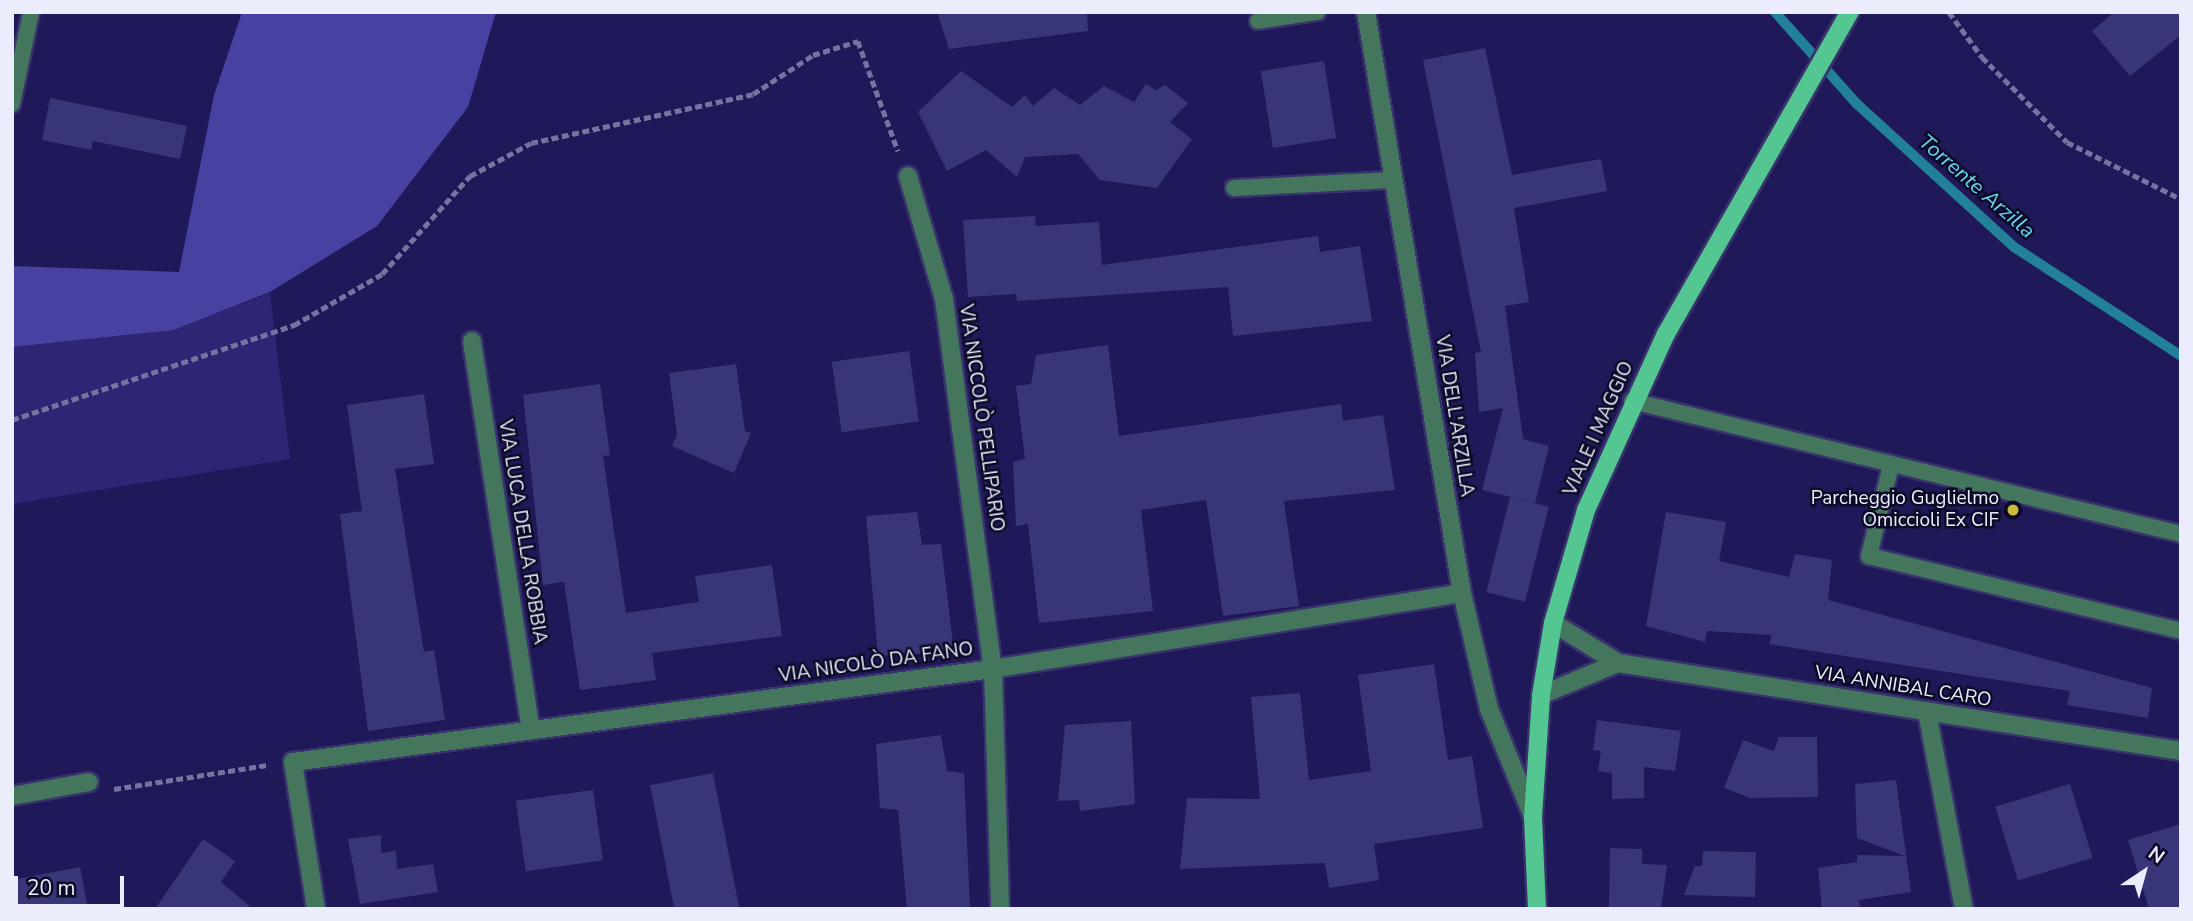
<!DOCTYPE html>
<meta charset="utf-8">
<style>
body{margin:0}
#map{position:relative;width:2193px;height:921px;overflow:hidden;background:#201959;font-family:"Nunito Sans",sans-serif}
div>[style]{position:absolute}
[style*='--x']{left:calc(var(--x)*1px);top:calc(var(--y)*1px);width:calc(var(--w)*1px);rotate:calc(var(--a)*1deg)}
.green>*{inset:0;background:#2e2675}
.forest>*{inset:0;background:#4741a2}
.stream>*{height:10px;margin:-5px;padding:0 5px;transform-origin:5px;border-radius:5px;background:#228099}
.building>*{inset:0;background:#383678;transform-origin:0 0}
.path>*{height:4.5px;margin-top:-2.25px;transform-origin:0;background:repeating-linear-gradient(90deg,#77739f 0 7px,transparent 0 10.5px)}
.roads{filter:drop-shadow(2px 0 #38326d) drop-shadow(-2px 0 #38326d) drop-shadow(0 2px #38326d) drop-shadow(0 -2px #38326d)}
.service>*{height:16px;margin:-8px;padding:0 8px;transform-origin:8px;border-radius:8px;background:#43765c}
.minor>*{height:18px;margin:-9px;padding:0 9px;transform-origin:9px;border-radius:9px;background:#43765c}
.primary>*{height:18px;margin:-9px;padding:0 9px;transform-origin:9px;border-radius:9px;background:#53c691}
.dots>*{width:19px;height:19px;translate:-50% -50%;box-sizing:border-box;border:4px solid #0c0b26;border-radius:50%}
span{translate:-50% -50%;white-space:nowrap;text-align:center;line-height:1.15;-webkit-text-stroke:5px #0c0b26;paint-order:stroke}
.street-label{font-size:19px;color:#ebedfd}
.poi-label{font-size:19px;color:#ebedfd}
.right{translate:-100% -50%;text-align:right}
.water-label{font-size:21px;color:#67d3f5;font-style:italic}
.frame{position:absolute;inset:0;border:14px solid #ebedfd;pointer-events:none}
.north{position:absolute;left:2109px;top:837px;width:70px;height:70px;-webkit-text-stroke:5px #0c0b26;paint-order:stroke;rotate:36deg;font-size:19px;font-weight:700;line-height:28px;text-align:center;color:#ebedfd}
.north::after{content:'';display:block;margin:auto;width:24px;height:32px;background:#ebedfd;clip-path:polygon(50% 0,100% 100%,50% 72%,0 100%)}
.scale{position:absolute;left:14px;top:876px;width:110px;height:32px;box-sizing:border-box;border:4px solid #ebedfd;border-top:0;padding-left:9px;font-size:21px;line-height:24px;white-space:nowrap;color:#ebedfd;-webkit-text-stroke:5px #0c0b26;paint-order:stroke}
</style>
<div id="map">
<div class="green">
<div style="clip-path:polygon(270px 293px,290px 459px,12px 504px,12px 347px,174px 330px)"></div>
</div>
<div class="forest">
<div style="clip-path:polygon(242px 12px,496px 12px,468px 107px,377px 226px,270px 292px,174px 330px,12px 347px,12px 266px,179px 272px,214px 95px)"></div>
</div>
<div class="stream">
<div style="--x:1775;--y:12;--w:123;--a:48.3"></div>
<div style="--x:1857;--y:104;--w:212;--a:42.3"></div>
<div style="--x:2014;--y:247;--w:199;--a:33.1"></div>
</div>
<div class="building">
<div style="clip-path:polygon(937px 12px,1087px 12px,1088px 31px,949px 49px)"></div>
<div style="clip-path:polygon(2114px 12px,2181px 12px,2181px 35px,2130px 76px,2092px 31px)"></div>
<div style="clip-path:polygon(1485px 48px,1512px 175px,1601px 159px,1607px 191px,1514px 208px,1529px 302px,1505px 306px,1523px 439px,1549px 446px,1535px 503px,1482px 490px,1503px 408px,1479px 412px,1475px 353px,1481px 352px,1423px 60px)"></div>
<div style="left:1324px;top:61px;width:78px;height:64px;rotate:81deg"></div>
<div style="clip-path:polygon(961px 71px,1012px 107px,1025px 95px,1033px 106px,1054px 88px,1080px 105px,1104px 86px,1134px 102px,1146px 84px,1156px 90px,1165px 85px,1188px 103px,1170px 122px,1192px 139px,1157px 188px,1100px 180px,1078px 154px,1025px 157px,1017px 177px,986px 150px,947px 171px,918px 112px)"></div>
<div style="clip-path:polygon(50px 98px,187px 126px,180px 159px,93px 141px,91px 150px,42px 140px)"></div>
<div style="clip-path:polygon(1035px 216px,1036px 226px,1099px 222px,1102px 265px,1318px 236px,1320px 252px,1360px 246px,1372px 321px,1233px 336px,1228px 287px,1017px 301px,1016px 294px,968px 297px,963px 220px)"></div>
<div style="clip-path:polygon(1108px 345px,1119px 436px,1341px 404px,1343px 421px,1383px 415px,1395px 490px,1284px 501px,1299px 606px,1223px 616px,1206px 500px,1141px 510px,1153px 611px,1039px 623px,1028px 524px,1016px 526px,1013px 462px,1025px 459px,1016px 386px,1031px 384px,1036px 355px)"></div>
<div style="left:909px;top:351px;width:71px;height:78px;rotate:82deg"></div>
<div style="clip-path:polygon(736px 364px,745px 431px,751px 433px,734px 473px,672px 446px,677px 435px,669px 373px)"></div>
<div style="clip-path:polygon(600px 384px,610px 455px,603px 456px,626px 613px,699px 602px,695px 576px,772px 565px,782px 636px,652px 653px,656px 680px,580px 690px,564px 582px,543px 585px,523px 395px)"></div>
<div style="clip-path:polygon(424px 394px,434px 464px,395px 469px,424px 652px,434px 650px,445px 720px,368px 731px,340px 514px,362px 511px,347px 405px)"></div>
<div style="left:1510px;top:497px;width:40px;height:98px;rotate:14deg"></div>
<div style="clip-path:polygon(917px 512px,922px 545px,941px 544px,954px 652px,878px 656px,866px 516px)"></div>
<div style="clip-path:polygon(1666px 512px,1726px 522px,1719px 561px,1789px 577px,1795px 554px,1832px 560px,1828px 600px,2152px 688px,2148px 718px,2067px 705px,2070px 691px,1769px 644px,1772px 635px,1707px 631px,1705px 642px,1646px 626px)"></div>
<div style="clip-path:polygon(1434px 664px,1448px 760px,1472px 756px,1483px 828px,1374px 844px,1379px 880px,1329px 888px,1325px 863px,1180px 869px,1187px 798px,1260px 799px,1251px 697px,1300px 693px,1309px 780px,1371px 771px,1358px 675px)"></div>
<div style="clip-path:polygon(1597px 720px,1681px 731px,1675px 771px,1644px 767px,1644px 798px,1612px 799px,1612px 773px,1598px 771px,1601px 751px,1593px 750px)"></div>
<div style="clip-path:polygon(1131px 721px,1135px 804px,1080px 811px,1079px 800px,1058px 801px,1065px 725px)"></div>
<div style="clip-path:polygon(941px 735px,947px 771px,964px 773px,970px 909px,907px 909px,898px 810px,880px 808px,876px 744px)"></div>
<div style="clip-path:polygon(1779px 737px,1817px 737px,1818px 797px,1751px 798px,1724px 788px,1743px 740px,1774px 751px)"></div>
<div style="left:713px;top:773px;width:139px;height:64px;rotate:79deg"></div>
<div style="clip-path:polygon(1896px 780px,1911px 892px,1859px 900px,1860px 909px,1822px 909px,1818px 868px,1857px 862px,1857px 855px,1905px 856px,1857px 838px,1855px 784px)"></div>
<div style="left:2070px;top:784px;width:77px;height:78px;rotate:73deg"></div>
<div style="left:593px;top:790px;width:71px;height:78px;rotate:82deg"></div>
<div style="clip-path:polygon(2181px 824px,2181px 909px,2149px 909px,2128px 840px)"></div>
<div style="clip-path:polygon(381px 835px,381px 853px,396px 851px,397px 869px,433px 864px,438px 892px,360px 904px,348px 839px)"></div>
<div style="clip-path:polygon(203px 839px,235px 861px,221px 882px,253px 909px,155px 909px)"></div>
<div style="clip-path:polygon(1610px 848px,1642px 849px,1642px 864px,1667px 865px,1661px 909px,1609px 909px)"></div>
<div style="clip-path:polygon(1703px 851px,1756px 852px,1755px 897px,1684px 895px,1695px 866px,1702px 866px)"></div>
<div style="clip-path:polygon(80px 867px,88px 909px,12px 909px,12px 880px)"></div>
</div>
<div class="path">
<div style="--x:1949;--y:12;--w:56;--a:53.7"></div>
<div style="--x:1982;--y:57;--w:120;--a:45"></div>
<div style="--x:2067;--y:142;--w:127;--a:26.6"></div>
<div style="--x:12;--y:420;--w:298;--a:-18.6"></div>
<div style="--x:294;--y:325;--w:102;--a:-30.1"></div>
<div style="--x:382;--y:274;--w:132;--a:-48.1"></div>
<div style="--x:470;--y:176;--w:69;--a:-28.4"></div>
<div style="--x:531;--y:143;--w:227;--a:-12.4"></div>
<div style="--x:753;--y:94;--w:72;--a:-33"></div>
<div style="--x:813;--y:55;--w:47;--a:-17.3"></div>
<div style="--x:858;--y:41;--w:117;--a:70"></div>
<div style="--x:114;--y:789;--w:156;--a:-8.9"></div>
</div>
<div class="roads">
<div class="service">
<div style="--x:1258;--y:21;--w:60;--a:-8.7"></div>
<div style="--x:12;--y:104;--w:94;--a:-78.3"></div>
<div style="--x:1234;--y:188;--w:159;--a:-2.9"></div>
<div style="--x:1632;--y:401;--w:565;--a:13.62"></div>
<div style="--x:1891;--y:465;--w:94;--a:103.6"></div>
<div style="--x:1869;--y:556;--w:321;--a:13.5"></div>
</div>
<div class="minor">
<div style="--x:1366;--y:12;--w:589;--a:80.62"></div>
<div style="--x:1462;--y:593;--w:119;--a:76.9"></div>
<div style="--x:1489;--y:709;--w:117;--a:67.8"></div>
<div style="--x:908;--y:176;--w:128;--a:73.7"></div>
<div style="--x:944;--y:299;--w:373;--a:82.5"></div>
<div style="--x:993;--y:669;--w:240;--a:88.3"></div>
<div style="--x:472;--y:341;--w:393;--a:81.4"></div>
<div style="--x:1553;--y:623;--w:76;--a:31.6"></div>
<div style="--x:1618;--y:663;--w:570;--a:8.88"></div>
<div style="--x:1541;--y:695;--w:83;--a:-22.6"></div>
<div style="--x:1927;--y:712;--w:200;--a:79.4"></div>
<div style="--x:12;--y:796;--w:78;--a:-10.3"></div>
<div style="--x:316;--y:909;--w:149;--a:-98.9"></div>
<div style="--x:293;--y:762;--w:706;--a:-7.57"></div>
<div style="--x:993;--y:669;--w:475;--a:-9.2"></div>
</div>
<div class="primary">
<div style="--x:1537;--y:909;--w:92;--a:-92.5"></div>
<div style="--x:1533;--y:817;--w:122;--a:-86.2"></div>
<div style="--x:1541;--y:695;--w:73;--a:-80.5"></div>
<div style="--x:1553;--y:623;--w:118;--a:-73.7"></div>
<div style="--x:1586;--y:510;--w:193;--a:-65.6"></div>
<div style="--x:1666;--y:334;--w:371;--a:-60.3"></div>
</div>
</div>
<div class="dots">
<div style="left:2013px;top:510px;background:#ccb939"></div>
</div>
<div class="street-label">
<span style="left:1454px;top:416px;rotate:81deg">VIA DELL'ARZILLA</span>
<span style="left:981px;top:418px;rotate:82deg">VIA NICCOLÒ PELLIPARIO</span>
<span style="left:1599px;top:429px;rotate:-66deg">VIALE I MAGGIO</span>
<span style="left:522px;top:532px;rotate:81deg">VIA LUCA DELLA ROBBIA</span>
<span style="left:876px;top:663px;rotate:-8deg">VIA NICOLÒ DA FANO</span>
<span style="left:1903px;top:687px;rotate:9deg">VIA ANNIBAL CARO</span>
</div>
<div class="poi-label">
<span class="right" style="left:1999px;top:510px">Parcheggio Guglielmo<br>Omiccioli Ex CIF</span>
</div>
<div class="water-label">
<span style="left:1977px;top:186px;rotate:41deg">Torrente Arzilla</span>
</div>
<div class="frame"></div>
<div class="north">N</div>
<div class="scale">20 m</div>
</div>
